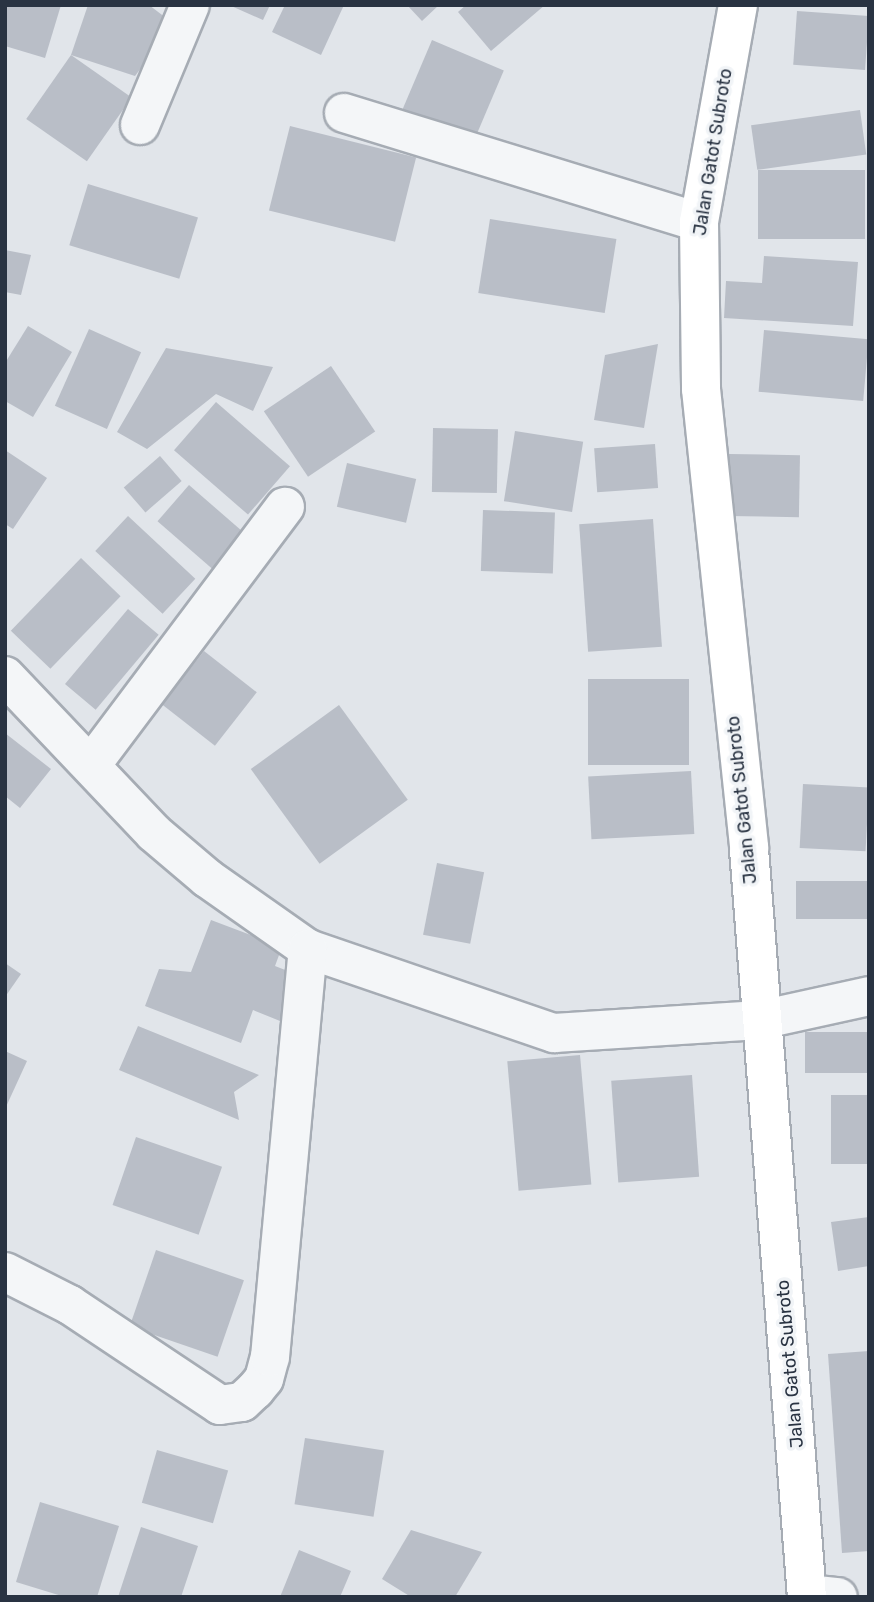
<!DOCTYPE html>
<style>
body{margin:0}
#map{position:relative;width:874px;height:1602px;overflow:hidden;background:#e1e5ea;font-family:Rubik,sans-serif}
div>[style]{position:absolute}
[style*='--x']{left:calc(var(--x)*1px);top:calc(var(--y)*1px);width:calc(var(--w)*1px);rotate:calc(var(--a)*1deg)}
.building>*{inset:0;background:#b9bec7;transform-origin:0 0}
.roads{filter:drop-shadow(2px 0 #a6acb4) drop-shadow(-2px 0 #a6acb4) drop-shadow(0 2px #a6acb4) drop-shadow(0 -2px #a6acb4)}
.minor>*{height:38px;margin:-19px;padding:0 19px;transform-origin:19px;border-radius:19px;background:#f4f6f8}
.major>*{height:38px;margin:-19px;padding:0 19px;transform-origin:19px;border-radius:19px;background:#fff}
span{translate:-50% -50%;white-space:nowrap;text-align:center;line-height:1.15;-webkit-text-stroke:7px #f1f4f7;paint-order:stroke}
.street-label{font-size:18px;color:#293342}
.frame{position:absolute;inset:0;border:7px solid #293342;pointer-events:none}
</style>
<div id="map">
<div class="building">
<div style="clip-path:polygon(5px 5px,61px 5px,45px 58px,5px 46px)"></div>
<div style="clip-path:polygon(88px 5px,149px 5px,174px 24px,135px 76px,71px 55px)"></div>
<div style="clip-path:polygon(229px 5px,270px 5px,263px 20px)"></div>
<div style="clip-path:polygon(285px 5px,344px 5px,321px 55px,272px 32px)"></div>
<div style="clip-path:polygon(407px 5px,439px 5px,422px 21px)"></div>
<div style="clip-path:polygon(466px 5px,545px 5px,491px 51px,458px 12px)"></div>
<div style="left:797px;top:11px;width:72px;height:54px;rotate:4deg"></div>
<div style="left:432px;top:40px;width:78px;height:75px;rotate:23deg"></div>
<div style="left:71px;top:55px;width:74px;height:78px;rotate:35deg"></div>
<div style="left:860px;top:110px;width:45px;height:110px;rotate:82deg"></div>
<div style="left:290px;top:126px;width:130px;height:87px;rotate:14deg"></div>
<div style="left:865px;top:170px;width:69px;height:107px;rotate:90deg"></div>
<div style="left:88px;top:184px;width:115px;height:64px;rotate:17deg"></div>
<div style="left:490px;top:219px;width:128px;height:75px;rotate:9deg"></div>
<div style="clip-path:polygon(5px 250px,31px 255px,21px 295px,5px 292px)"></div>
<div style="clip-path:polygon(764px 256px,858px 262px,853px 326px,724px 318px,726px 281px,762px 283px)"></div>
<div style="clip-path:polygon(28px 326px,72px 352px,33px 417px,5px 401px,5px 363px)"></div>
<div style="left:89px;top:329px;width:57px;height:84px;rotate:24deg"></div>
<div style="left:764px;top:330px;width:105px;height:62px;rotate:5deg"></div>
<div style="clip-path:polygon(658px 344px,644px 428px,594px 420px,605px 355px)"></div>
<div style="clip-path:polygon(166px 348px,273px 367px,253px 411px,216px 394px,147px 449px,117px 432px)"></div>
<div style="left:331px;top:366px;width:79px;height:81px;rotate:56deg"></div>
<div style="left:216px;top:402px;width:98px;height:64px;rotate:41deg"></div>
<div style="left:433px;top:428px;width:65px;height:64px;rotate:1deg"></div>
<div style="left:515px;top:431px;width:69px;height:71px;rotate:9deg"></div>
<div style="left:655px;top:444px;width:44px;height:61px;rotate:86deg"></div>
<div style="clip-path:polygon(5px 450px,47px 478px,13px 529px,5px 524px)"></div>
<div style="left:729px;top:454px;width:71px;height:62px;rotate:1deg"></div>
<div style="left:160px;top:456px;width:33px;height:48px;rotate:49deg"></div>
<div style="left:347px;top:463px;width:71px;height:45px;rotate:13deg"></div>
<div style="left:189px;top:485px;width:82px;height:48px;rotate:41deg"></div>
<div style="left:483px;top:510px;width:72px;height:61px;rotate:2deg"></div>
<div style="left:128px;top:516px;width:92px;height:48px;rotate:43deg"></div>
<div style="left:653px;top:519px;width:128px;height:74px;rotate:86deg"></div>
<div style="left:81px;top:558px;width:55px;height:101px;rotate:44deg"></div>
<div style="left:128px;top:609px;width:40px;height:98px;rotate:40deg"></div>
<div style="left:204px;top:651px;width:67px;height:68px;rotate:38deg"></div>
<div style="left:689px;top:679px;width:86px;height:101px;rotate:90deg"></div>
<div style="left:339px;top:705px;width:117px;height:109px;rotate:54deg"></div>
<div style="clip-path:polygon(5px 733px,51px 769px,20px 808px,5px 796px)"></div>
<div style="left:691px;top:771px;width:63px;height:103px;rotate:87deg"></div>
<div style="left:803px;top:784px;width:66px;height:64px;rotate:3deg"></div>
<div style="left:437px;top:863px;width:48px;height:73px;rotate:11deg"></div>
<div style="left:796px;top:881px;width:73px;height:38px"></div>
<div style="clip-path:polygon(211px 920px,282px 947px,275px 966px,298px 975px,280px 1021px,253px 1010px,241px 1043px,145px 1006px,159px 969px,191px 972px)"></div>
<div style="clip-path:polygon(5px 963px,21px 974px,5px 997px)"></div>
<div style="clip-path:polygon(138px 1026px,259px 1075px,234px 1092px,239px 1120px,119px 1070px)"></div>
<div style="left:869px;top:1032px;width:41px;height:64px;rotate:90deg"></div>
<div style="clip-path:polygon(5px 1051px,27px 1061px,5px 1109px)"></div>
<div style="left:580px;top:1055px;width:130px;height:73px;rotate:85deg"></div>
<div style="left:692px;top:1075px;width:102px;height:81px;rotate:86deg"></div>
<div style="left:869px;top:1095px;width:69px;height:38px;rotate:90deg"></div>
<div style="left:136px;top:1137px;width:91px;height:72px;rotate:19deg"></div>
<div style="clip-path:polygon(869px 1217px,869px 1266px,838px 1271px,831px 1222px)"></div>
<div style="left:156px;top:1250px;width:93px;height:81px;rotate:19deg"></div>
<div style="clip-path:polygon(869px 1351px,869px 1551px,842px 1553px,828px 1354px)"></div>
<div style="left:305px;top:1438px;width:80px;height:67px;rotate:9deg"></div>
<div style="left:157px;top:1450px;width:74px;height:55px;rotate:16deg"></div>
<div style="clip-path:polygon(40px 1502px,119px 1526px,97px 1597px,65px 1597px,16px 1582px)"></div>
<div style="clip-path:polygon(141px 1527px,198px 1546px,181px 1597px,118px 1597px)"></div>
<div style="clip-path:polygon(411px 1530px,482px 1552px,455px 1597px,411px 1597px,382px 1579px)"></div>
<div style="clip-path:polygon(299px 1550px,351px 1571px,340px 1597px,280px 1597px)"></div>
</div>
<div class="roads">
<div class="minor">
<div style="--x:344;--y:113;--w:371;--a:17.1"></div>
<div style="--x:140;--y:125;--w:130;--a:-67.4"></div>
<div style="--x:5;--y:676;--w:216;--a:46.5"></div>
<div style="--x:154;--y:833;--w:70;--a:40.3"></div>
<div style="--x:207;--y:878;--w:123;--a:35.1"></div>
<div style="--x:308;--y:949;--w:260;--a:18.9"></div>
<div style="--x:554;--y:1033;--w:206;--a:-3.6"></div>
<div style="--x:760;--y:1020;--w:112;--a:-12.4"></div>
<div style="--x:91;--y:765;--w:323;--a:-53.1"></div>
<div style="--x:5;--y:1272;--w:73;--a:26.9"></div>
<div style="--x:70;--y:1305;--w:180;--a:33.7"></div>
<div style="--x:220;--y:1405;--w:22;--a:-8"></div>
<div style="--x:242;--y:1402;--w:18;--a:-43"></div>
<div style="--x:255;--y:1390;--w:14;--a:-51"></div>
<div style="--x:264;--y:1379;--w:23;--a:-75"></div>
<div style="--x:270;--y:1357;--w:410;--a:-84.7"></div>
<div style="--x:807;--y:1594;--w:31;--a:6"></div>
</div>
<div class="major">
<div style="--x:738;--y:5;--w:220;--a:100.2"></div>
<div style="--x:699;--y:222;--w:167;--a:89.3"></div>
<div style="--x:701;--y:389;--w:462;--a:84"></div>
<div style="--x:749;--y:849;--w:750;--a:85.57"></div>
</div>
</div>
<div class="street-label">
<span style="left:713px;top:152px;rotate:-81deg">Jalan Gatot Subroto</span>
<span style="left:742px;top:800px;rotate:-96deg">Jalan Gatot Subroto</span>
<span style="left:790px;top:1364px;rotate:-95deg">Jalan Gatot Subroto</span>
</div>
<div class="frame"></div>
</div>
